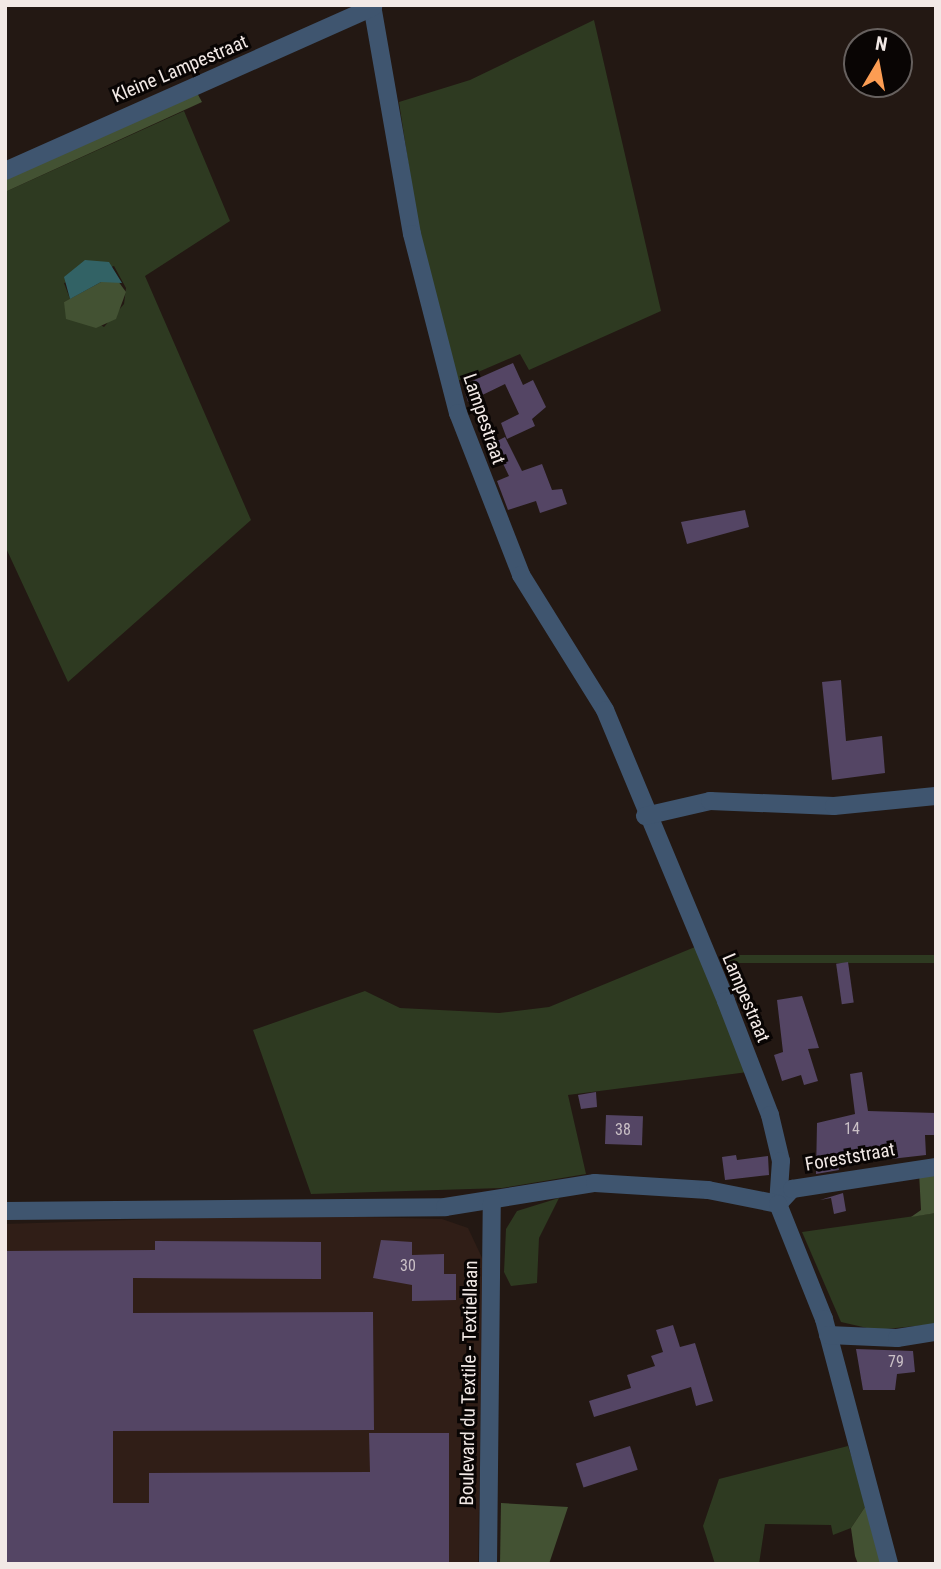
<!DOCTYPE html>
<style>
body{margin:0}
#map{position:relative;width:941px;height:1569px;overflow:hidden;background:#231813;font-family:"Roboto Condensed",sans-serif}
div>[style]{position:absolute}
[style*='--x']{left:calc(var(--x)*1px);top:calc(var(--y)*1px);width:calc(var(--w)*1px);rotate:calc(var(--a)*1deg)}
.built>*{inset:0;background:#301e17}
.green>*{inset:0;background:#2e3a21;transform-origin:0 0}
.forest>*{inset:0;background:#435233}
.water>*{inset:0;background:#326265}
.building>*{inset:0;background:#544564;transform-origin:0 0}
.minor>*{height:18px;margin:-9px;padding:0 9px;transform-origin:9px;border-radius:9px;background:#3f556f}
span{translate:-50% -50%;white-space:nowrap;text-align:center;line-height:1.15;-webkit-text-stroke:6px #090504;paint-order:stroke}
.number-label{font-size:16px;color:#cac0c6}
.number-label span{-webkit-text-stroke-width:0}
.street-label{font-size:19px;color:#f2e9e6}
.frame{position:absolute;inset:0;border:7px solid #f2e9e6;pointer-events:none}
.north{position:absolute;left:843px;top:28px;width:70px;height:70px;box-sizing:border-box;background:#090504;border:2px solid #66605e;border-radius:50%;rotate:10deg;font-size:19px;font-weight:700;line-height:28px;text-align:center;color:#f2e9e6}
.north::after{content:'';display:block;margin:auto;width:24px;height:32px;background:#fc9d53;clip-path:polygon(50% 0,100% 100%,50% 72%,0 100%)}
</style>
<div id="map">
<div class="built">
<div style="clip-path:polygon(289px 1215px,442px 1219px,468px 1228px,483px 1260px,478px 1564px,5px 1564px,5px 1224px)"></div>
</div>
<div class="green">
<div style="clip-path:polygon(594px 20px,661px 311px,529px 370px,520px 354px,455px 382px,416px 214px,399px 102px,470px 80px)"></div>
<div style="clip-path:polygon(evenodd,184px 111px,230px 221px,145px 276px,251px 520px,68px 682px,5px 546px,5px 192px,184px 111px,114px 266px,126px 288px,124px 304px,104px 327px,64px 302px,70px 299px,64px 283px,114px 266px)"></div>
<div style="clip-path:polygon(695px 947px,748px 1072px,568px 1095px,586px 1174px,502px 1188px,311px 1194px,253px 1030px,365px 991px,400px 1008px,499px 1013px,549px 1007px)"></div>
<div style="left:936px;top:955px;width:8px;height:209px;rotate:90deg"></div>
<div style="clip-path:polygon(559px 1198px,539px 1238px,537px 1283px,511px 1286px,504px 1272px,506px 1229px,517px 1211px)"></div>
<div style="clip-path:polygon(936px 1213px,936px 1324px,876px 1330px,841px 1322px,802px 1232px)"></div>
<div style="clip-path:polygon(848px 1446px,867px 1504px,851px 1528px,833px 1535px,831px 1525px,765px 1524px,759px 1564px,715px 1564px,703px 1526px,719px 1479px)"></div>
</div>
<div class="forest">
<div style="clip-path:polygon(196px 91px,202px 102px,5px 192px,5px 176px)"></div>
<div style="clip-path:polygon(118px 281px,126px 292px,116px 319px,96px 328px,66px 319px,64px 302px,101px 282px)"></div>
<div style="clip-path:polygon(919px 1172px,936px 1172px,936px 1213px,911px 1217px,921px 1210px)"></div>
<div style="clip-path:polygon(501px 1503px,568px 1507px,549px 1564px,500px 1564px)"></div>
<div style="clip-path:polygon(867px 1504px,885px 1564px,858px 1564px,855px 1556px,851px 1528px)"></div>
</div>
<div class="water">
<div style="clip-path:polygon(85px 260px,109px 262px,122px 283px,101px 282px,70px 299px,64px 277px)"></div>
</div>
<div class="building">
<div style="clip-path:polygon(513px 363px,523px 385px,533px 380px,546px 407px,532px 419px,535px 426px,507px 439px,501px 423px,519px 414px,505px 384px,468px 402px,463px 385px)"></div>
<div style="clip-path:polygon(505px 437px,522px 471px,542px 464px,552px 490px,562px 489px,567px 504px,540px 513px,536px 501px,508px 510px,497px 481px,509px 476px,493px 443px)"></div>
<div style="clip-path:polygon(745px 510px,749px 527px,687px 544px,681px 522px)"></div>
<div style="clip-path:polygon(841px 680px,846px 741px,882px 736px,885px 773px,832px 780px,822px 682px)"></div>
<div style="left:848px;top:962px;width:41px;height:12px;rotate:82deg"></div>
<div style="clip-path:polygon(802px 996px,819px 1048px,808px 1049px,818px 1081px,804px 1085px,801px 1075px,782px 1081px,774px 1055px,783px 1052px,777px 1000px)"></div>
<div style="clip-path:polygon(862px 1072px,868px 1111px,936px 1113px,936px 1135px,925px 1135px,926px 1155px,838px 1165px,839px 1170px,816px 1174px,817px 1123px,855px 1114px,850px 1074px)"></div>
<div style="clip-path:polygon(596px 1092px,597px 1107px,581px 1109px,578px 1095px)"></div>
<div style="left:606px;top:1115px;width:37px;height:29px;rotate:2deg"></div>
<div style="clip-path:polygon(736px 1155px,737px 1160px,768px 1156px,769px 1175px,725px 1180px,722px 1157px)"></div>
<div style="clip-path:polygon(843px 1193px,846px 1211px,834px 1214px,831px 1198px,820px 1200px)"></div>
<div style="clip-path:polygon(381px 1240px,412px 1242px,412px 1255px,444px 1254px,444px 1274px,456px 1274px,456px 1300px,412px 1301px,412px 1285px,373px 1278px)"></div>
<div style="clip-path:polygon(155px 1241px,321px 1242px,321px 1279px,133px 1278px,133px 1313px,373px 1312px,374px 1430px,113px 1431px,113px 1503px,149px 1503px,149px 1473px,370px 1472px,369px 1433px,449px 1433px,449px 1564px,5px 1564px,5px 1251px,155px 1250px)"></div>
<div style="clip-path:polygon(673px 1325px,680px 1347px,695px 1343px,713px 1401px,696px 1406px,691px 1387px,594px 1417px,589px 1401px,631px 1388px,627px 1375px,655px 1366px,651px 1356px,663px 1352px,656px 1330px)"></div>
<div style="clip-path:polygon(856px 1349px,913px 1351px,915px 1372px,897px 1374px,895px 1390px,863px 1390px)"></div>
<div style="left:630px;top:1446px;width:25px;height:57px;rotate:72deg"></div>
</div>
<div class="minor">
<div style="--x:372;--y:5;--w:232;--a:80.1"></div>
<div style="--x:412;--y:234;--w:185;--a:75.6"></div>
<div style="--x:458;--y:413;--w:174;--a:68.7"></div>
<div style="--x:521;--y:575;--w:159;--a:58.1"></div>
<div style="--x:605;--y:710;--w:315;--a:67.4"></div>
<div style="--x:726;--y:1001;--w:122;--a:68.9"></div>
<div style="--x:770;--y:1115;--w:47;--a:76.6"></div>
<div style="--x:781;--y:1161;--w:43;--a:94"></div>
<div style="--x:5;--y:171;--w:403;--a:-24"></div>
<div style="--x:645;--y:816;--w:67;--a:-13"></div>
<div style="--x:710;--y:801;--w:124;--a:2.3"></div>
<div style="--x:834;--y:806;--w:102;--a:-5.6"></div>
<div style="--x:778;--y:1204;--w:21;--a:-47"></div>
<div style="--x:792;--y:1189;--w:146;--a:-8.7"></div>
<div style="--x:5;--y:1211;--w:440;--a:-0.5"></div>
<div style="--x:445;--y:1207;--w:152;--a:-9.1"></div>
<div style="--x:595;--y:1183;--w:113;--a:3.5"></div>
<div style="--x:708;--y:1190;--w:71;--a:11.3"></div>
<div style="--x:778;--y:1204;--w:124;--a:68.2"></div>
<div style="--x:824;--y:1319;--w:253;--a:75.1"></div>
<div style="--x:828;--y:1335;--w:69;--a:2.5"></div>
<div style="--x:897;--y:1338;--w:39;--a:-9"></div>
<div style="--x:488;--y:1564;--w:361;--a:-89.4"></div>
</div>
<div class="number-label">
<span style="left:852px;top:1129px">14</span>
<span style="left:623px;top:1130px">38</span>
<span style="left:408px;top:1266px">30</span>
<span style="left:896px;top:1362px">79</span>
</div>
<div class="street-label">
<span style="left:180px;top:69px;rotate:-23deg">Kleine Lampestraat</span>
<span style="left:484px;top:419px;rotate:71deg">Lampestraat</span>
<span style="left:746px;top:998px;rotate:67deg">Lampestraat</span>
<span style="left:850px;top:1157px;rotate:-10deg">Foreststraat</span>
<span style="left:469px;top:1383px;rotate:-89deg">Boulevard du Textile - Textiellaan</span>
</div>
<div class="frame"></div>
<div class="north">N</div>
</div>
